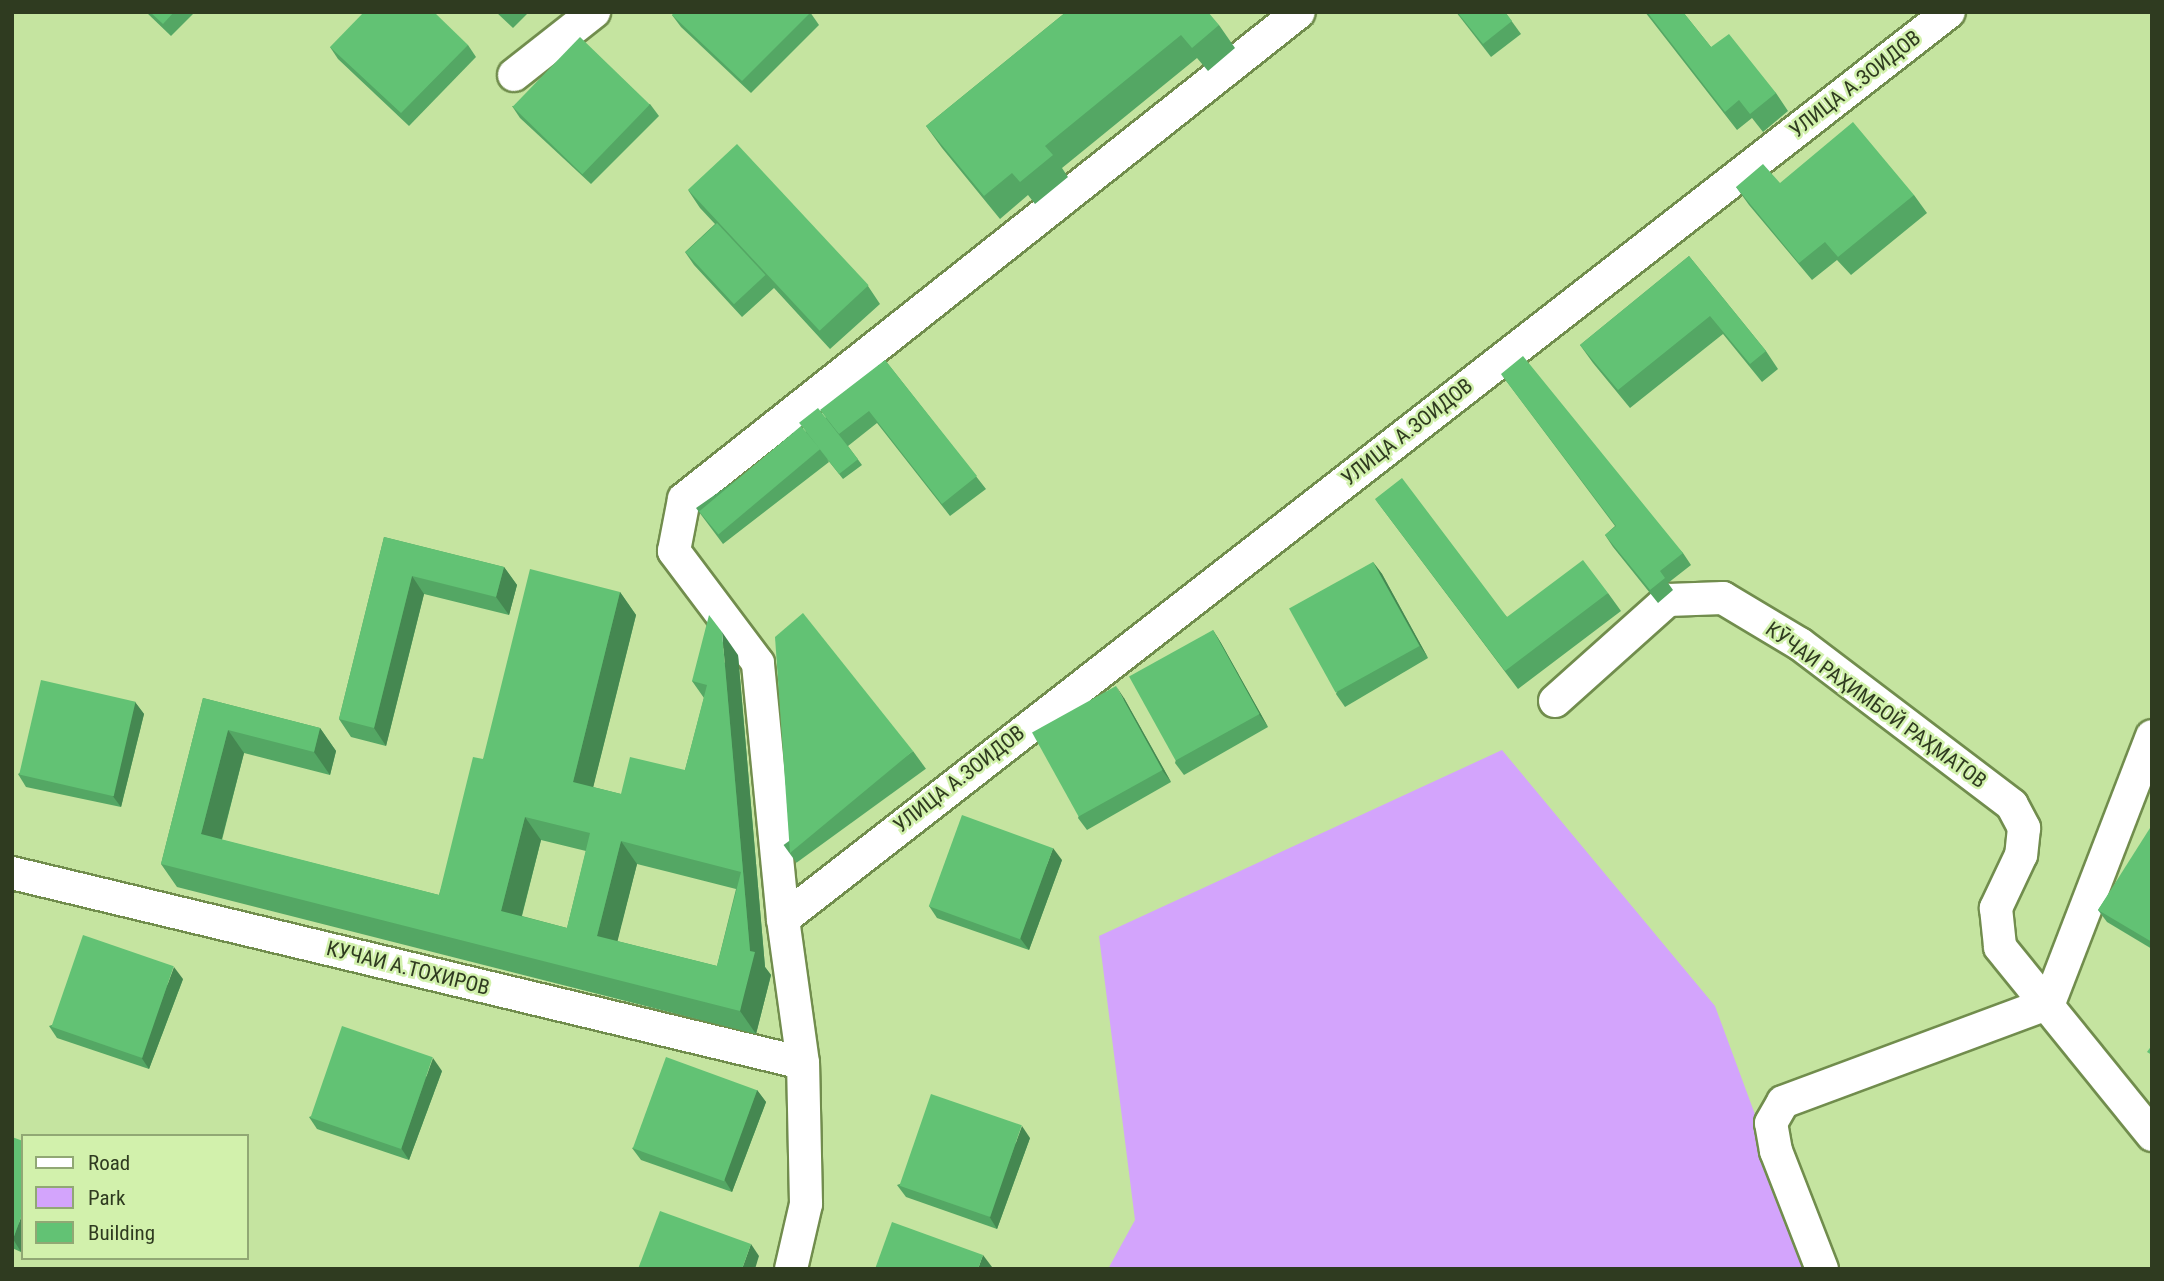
<!DOCTYPE html>
<meta charset="utf-8">
<style>
body{margin:0}
#map{position:relative;width:2164px;height:1281px;overflow:hidden;background:#c5e4a0;font-family:"Roboto Condensed",sans-serif}
div>[style]{position:absolute}
[style*='--x']{left:calc(var(--x)*1px);top:calc(var(--y)*1px);width:calc(var(--w)*1px);rotate:calc(var(--a)*1deg)}
.green>*{inset:0;background:#d3a4fc}
.roads{filter:drop-shadow(2px 0 #718d4d) drop-shadow(-2px 0 #718d4d) drop-shadow(0 2px #718d4d) drop-shadow(0 -2px #718d4d)}
.minor>*{height:32px;margin:-16px;padding:0 16px;transform-origin:16px;border-radius:16px;background:#fff}
.wall>*{inset:0;background:#54a764;transform-origin:0 0}
.shaded-wall>*{inset:0;background:#458851}
.building>*{inset:0;background:#62c274;transform-origin:0 0}
span{translate:-50% -50%;white-space:nowrap;text-align:center;line-height:1.15;-webkit-text-stroke:5px #d2f1ac;paint-order:stroke}
.street-label{font-size:21px;color:#2f3b20}
.frame{position:absolute;inset:0;border:14px solid #2f3b20;pointer-events:none}
.legend{position:absolute;left:21px;top:1134px;width:228px;height:126px;box-sizing:border-box;background:#d2f1ac;border:2px solid #91a874;margin:0;padding:9px 12px;list-style:none;font-size:21px;color:#2f3b20}
.legend li{display:flex;align-items:center;gap:14px;height:35px}
.legend b{width:35px;border:2px solid #91a874}
</style>
<div id="map">
<div class="green">
<div style="clip-path:polygon(1502px 750px,1715px 1006px,1812px 1269px,1108px 1269px,1135px 1220px,1099px 936px)"></div>
</div>
<div class="roads">
<div class="minor">
<div style="--x:514;--y:75;--w:102;--a:-38.2"></div>
<div style="--x:1555;--y:701;--w:152;--a:-41.8"></div>
<div style="--x:1668;--y:600;--w:55;--a:-2.1"></div>
<div style="--x:1723;--y:598;--w:90;--a:30.9"></div>
<div style="--x:1800;--y:644;--w:266;--a:37.2"></div>
<div style="--x:2012;--y:805;--w:26;--a:62"></div>
<div style="--x:2024;--y:828;--w:27;--a:96"></div>
<div style="--x:2021;--y:855;--w:59;--a:115.3"></div>
<div style="--x:1996;--y:908;--w:39;--a:84"></div>
<div style="--x:2000;--y:947;--w:242;--a:51"></div>
<div style="--x:12;--y:873;--w:813;--a:13.51"></div>
<div style="--x:783;--y:919;--w:257;--a:-95.6"></div>
<div style="--x:758;--y:663;--w:140;--a:-126.9"></div>
<div style="--x:674;--y:551;--w:53;--a:-79.1"></div>
<div style="--x:684;--y:499;--w:784;--a:-38.37"></div>
<div style="--x:791;--y:1269;--w:67;--a:-77"></div>
<div style="--x:806;--y:1204;--w:141;--a:-91.2"></div>
<div style="--x:803;--y:1063;--w:145;--a:-97.9"></div>
<div style="--x:783;--y:919;--w:1477;--a:-37.88"></div>
<div style="--x:1822;--y:1269;--w:127;--a:-111.3"></div>
<div style="--x:1776;--y:1151;--w:28;--a:-100"></div>
<div style="--x:1771;--y:1123;--w:24;--a:-60"></div>
<div style="--x:1783;--y:1102;--w:284;--a:-20.4"></div>
<div style="--x:2049;--y:1003;--w:286;--a:-68.9"></div>
</div>
</div>
<div class="wall">
<div style="clip-path:polygon(146px 12px,195px 12px,171px 36px)"></div>
<div style="clip-path:polygon(496px 12px,529px 12px,513px 28px)"></div>
<div style="clip-path:polygon(810px 12px,819px 25px,751px 93px,681px 27px,672px 15px)"></div>
<div style="clip-path:polygon(1066px 12px,1219px 25px,1235px 48px,1208px 71px,1197px 58px,1062px 168px,1068px 177px,1035px 204px,1028px 195px,1000px 219px,942px 148px,926px 126px)"></div>
<div style="clip-path:polygon(1456px 12px,1505px 12px,1521px 34px,1491px 57px)"></div>
<div style="clip-path:polygon(1645px 12px,1683px 12px,1711px 47px,1776px 93px,1788px 111px,1763px 132px,1752px 118px,1737px 130px)"></div>
<div style="clip-path:polygon(468px 45px,476px 57px,409px 126px,338px 59px,330px 47px)"></div>
<div style="clip-path:polygon(650px 104px,659px 116px,591px 184px,520px 118px,512px 106px)"></div>
<div style="clip-path:polygon(1780px 183px,1914px 195px,1927px 213px,1851px 275px,1837px 260px,1812px 280px,1749px 205px,1736px 187px)"></div>
<div style="clip-path:polygon(688px 190px,868px 286px,880px 304px,830px 349px,774px 288px,742px 317px,694px 265px,685px 252px,715px 224px,700px 208px)"></div>
<div style="clip-path:polygon(1689px 256px,1766px 351px,1778px 369px,1762px 382px,1723px 334px,1630px 408px,1593px 363px,1580px 345px)"></div>
<div style="clip-path:polygon(885px 360px,986px 489px,950px 516px,877px 423px,848px 446px,862px 465px,843px 479px,827px 459px,829px 462px,723px 544px,696px 508px,825px 418px)"></div>
<div style="clip-path:polygon(1501px 374px,1683px 553px,1691px 565px,1668px 583px,1673px 590px,1658px 603px,1613px 547px,1605px 535px,1615px 526px)"></div>
<div style="clip-path:polygon(1375px 499px,1507px 617px,1608px 593px,1621px 611px,1518px 689px)"></div>
<div style="clip-path:polygon(384px 537px,504px 567px,517px 585px,509px 615px,424px 594px,386px 746px,351px 737px,339px 719px)"></div>
<div style="clip-path:polygon(1373px 562px,1382px 574px,1428px 658px,1345px 707px,1336px 694px)"></div>
<div style="clip-path:polygon(evenodd,620px 592px,636px 615px,593px 787px,621px 794px,685px 770px,704px 698px,692px 681px,738px 655px,765px 967px,771px 975px,756px 1034px,177px 887px,161px 864px,203px 698px,320px 728px,336px 751px,330px 775px,244px 753px,222px 840px,439px 895px,483px 759px,620px 592px,541px 840px,586px 851px,567px 928px,522px 916px,541px 840px,620px 592px,637px 864px,736px 889px,717px 966px,617px 941px,637px 864px)"></div>
<div style="clip-path:polygon(1213px 630px,1221px 643px,1268px 727px,1184px 775px,1175px 763px)"></div>
<div style="clip-path:polygon(1124px 698px,1171px 782px,1087px 830px,1078px 818px)"></div>
<div style="clip-path:polygon(135px 702px,144px 714px,121px 807px,26px 787px,18px 774px)"></div>
<div style="left:913px;top:751px;width:22px;height:160px;rotate:54deg"></div>
<div style="clip-path:polygon(2152px 829px,2152px 949px,2107px 922px,2098px 910px)"></div>
<div style="clip-path:polygon(1062px 860px,1029px 950px,937px 918px,929px 906px)"></div>
<div style="clip-path:polygon(183px 979px,149px 1069px,57px 1038px,49px 1026px)"></div>
<div style="clip-path:polygon(442px 1071px,409px 1160px,317px 1129px,309px 1117px)"></div>
<div style="clip-path:polygon(757px 1090px,766px 1102px,732px 1192px,641px 1160px,632px 1148px)"></div>
<div style="clip-path:polygon(12px 1137px,21px 1252px,12px 1248px)"></div>
<div style="clip-path:polygon(1030px 1138px,997px 1229px,906px 1197px,897px 1185px)"></div>
</div>
<div class="shaded-wall">
<div style="clip-path:polygon(1373px 562px,1382px 574px,1428px 658px,1420px 646px)"></div>
<div style="clip-path:polygon(504px 567px,517px 585px,509px 615px,496px 597px)"></div>
<div style="clip-path:polygon(412px 576px,424px 594px,386px 746px,374px 728px)"></div>
<div style="clip-path:polygon(620px 592px,636px 615px,589px 804px,573px 782px)"></div>
<div style="clip-path:polygon(1213px 630px,1221px 643px,1268px 727px,1259px 714px)"></div>
<div style="clip-path:polygon(722px 632px,738px 655px,765px 967px,771px 975px,756px 1034px,740px 1011px,750px 951px)"></div>
<div style="clip-path:polygon(1116px 686px,1124px 698px,1171px 782px,1162px 770px)"></div>
<div style="clip-path:polygon(135px 702px,144px 714px,121px 807px,112px 795px)"></div>
<div style="clip-path:polygon(320px 728px,336px 751px,330px 775px,314px 752px)"></div>
<div style="clip-path:polygon(228px 730px,244px 753px,217px 857px,201px 834px)"></div>
<div style="clip-path:polygon(525px 817px,541px 840px,517px 934px,501px 911px)"></div>
<div style="clip-path:polygon(621px 841px,637px 864px,613px 959px,597px 936px)"></div>
<div style="clip-path:polygon(1053px 848px,1062px 860px,1029px 950px,1020px 938px)"></div>
<div style="clip-path:polygon(174px 967px,183px 979px,149px 1069px,141px 1057px)"></div>
<div style="clip-path:polygon(433px 1058px,442px 1071px,409px 1160px,401px 1148px)"></div>
<div style="clip-path:polygon(757px 1090px,766px 1102px,732px 1192px,724px 1179px)"></div>
<div style="clip-path:polygon(1022px 1126px,1030px 1138px,997px 1229px,989px 1216px)"></div>
<div style="clip-path:polygon(23px 1212px,23px 1248px,21px 1252px,13px 1239px)"></div>
<div style="clip-path:polygon(751px 1244px,759px 1256px,755px 1269px,742px 1269px)"></div>
<div style="clip-path:polygon(983px 1255px,992px 1267px,991px 1269px,978px 1269px)"></div>
</div>
<div class="building">
<div style="clip-path:polygon(150px 12px,174px 12px,163px 24px)"></div>
<div style="clip-path:polygon(364px 12px,434px 12px,468px 45px,401px 113px,330px 47px)"></div>
<div style="clip-path:polygon(674px 12px,810px 12px,810px 13px,742px 81px,672px 15px)"></div>
<div style="clip-path:polygon(1066px 12px,1208px 12px,1219px 25px,1192px 48px,1181px 35px,1045px 146px,1053px 155px,1020px 182px,1012px 173px,984px 196px,926px 126px)"></div>
<div style="clip-path:polygon(1457px 12px,1505px 12px,1512px 21px,1483px 44px)"></div>
<div style="clip-path:polygon(1647px 12px,1683px 12px,1711px 47px,1729px 34px,1776px 93px,1750px 114px,1739px 100px,1725px 112px)"></div>
<div style="left:580px;top:37px;width:97px;height:97px;rotate:44deg"></div>
<div style="clip-path:polygon(1853px 122px,1914px 195px,1838px 257px,1825px 242px,1799px 263px,1736px 187px,1763px 164px,1780px 183px)"></div>
<div style="left:737px;top:144px;width:193px;height:67px;rotate:47deg"></div>
<div style="left:717px;top:223px;width:71px;height:43px;rotate:47deg"></div>
<div style="clip-path:polygon(1689px 256px,1766px 351px,1750px 364px,1710px 316px,1618px 390px,1580px 345px)"></div>
<div style="clip-path:polygon(1523px 356px,1683px 553px,1660px 571px,1665px 578px,1650px 590px,1605px 535px,1616px 526px,1501px 374px)"></div>
<div style="clip-path:polygon(885px 360px,977px 476px,942px 504px,869px 411px,839px 434px,820px 410px)"></div>
<div style="left:818px;top:408px;width:65px;height:24px;rotate:52deg"></div>
<div style="left:801px;top:426px;width:30px;height:133px;rotate:50deg"></div>
<div style="clip-path:polygon(1402px 478px,1507px 617px,1583px 560px,1608px 593px,1505px 671px,1375px 499px)"></div>
<div style="clip-path:polygon(384px 537px,504px 567px,496px 597px,412px 576px,374px 728px,339px 719px)"></div>
<div style="left:1373px;top:562px;width:96px;height:96px;rotate:61deg"></div>
<div style="clip-path:polygon(evenodd,530px 569px,620px 592px,573px 782px,621px 794px,630px 757px,685px 770px,707px 685px,692px 681px,709px 615px,722px 632px,750px 951px,755px 952px,740px 1011px,161px 864px,203px 698px,320px 728px,314px 752px,228px 730px,201px 834px,439px 895px,473px 757px,483px 759px,530px 569px,525px 817px,590px 833px,567px 928px,501px 911px,525px 817px,530px 569px,621px 841px,741px 872px,717px 966px,597px 936px,621px 841px)"></div>
<div style="clip-path:polygon(803px 613px,913px 751px,790px 853px,775px 637px)"></div>
<div style="left:1213px;top:630px;width:96px;height:96px;rotate:61deg"></div>
<div style="left:41px;top:680px;width:97px;height:97px;rotate:13deg"></div>
<div style="left:1116px;top:686px;width:96px;height:96px;rotate:61deg"></div>
<div style="left:962px;top:815px;width:97px;height:97px;rotate:20deg"></div>
<div style="clip-path:polygon(2150px 828px,2152px 829px,2152px 942px,2098px 910px)"></div>
<div style="left:83px;top:935px;width:96px;height:97px;rotate:19deg"></div>
<div style="left:342px;top:1026px;width:96px;height:97px;rotate:19deg"></div>
<div style="clip-path:polygon(2152px 1045px,2152px 1055px,2147px 1052px)"></div>
<div style="left:666px;top:1057px;width:97px;height:97px;rotate:20deg"></div>
<div style="left:931px;top:1094px;width:96px;height:97px;rotate:19deg"></div>
<div style="clip-path:polygon(12px 1137px,23px 1141px,23px 1212px,13px 1239px)"></div>
<div style="clip-path:polygon(660px 1211px,751px 1244px,742px 1269px,638px 1269px)"></div>
<div style="clip-path:polygon(892px 1222px,983px 1255px,978px 1269px,875px 1269px)"></div>
</div>
<div class="street-label">
<span style="left:1855px;top:84px;rotate:-38deg">УЛИЦА А.ЗОИДОВ</span>
<span style="left:1407px;top:432px;rotate:-38deg">УЛИЦА А.ЗОИДОВ</span>
<span style="left:1876px;top:705px;rotate:36deg">КӮЧАИ РАҲИМБОЙ РАҲМАТОВ</span>
<span style="left:959px;top:779px;rotate:-38deg">УЛИЦА А.ЗОИДОВ</span>
<span style="left:408px;top:968px;rotate:14deg">КУЧАИ А.ТОХИРОВ</span>
</div>
<div class="frame"></div>
<ul class="legend">
<li><b style="height:9px;background:#fff"></b>Road</li>
<li><b style="height:19px;background:#d3a4fc"></b>Park</li>
<li><b style="height:19px;background:#62c274"></b>Building</li>
</ul>
</div>
